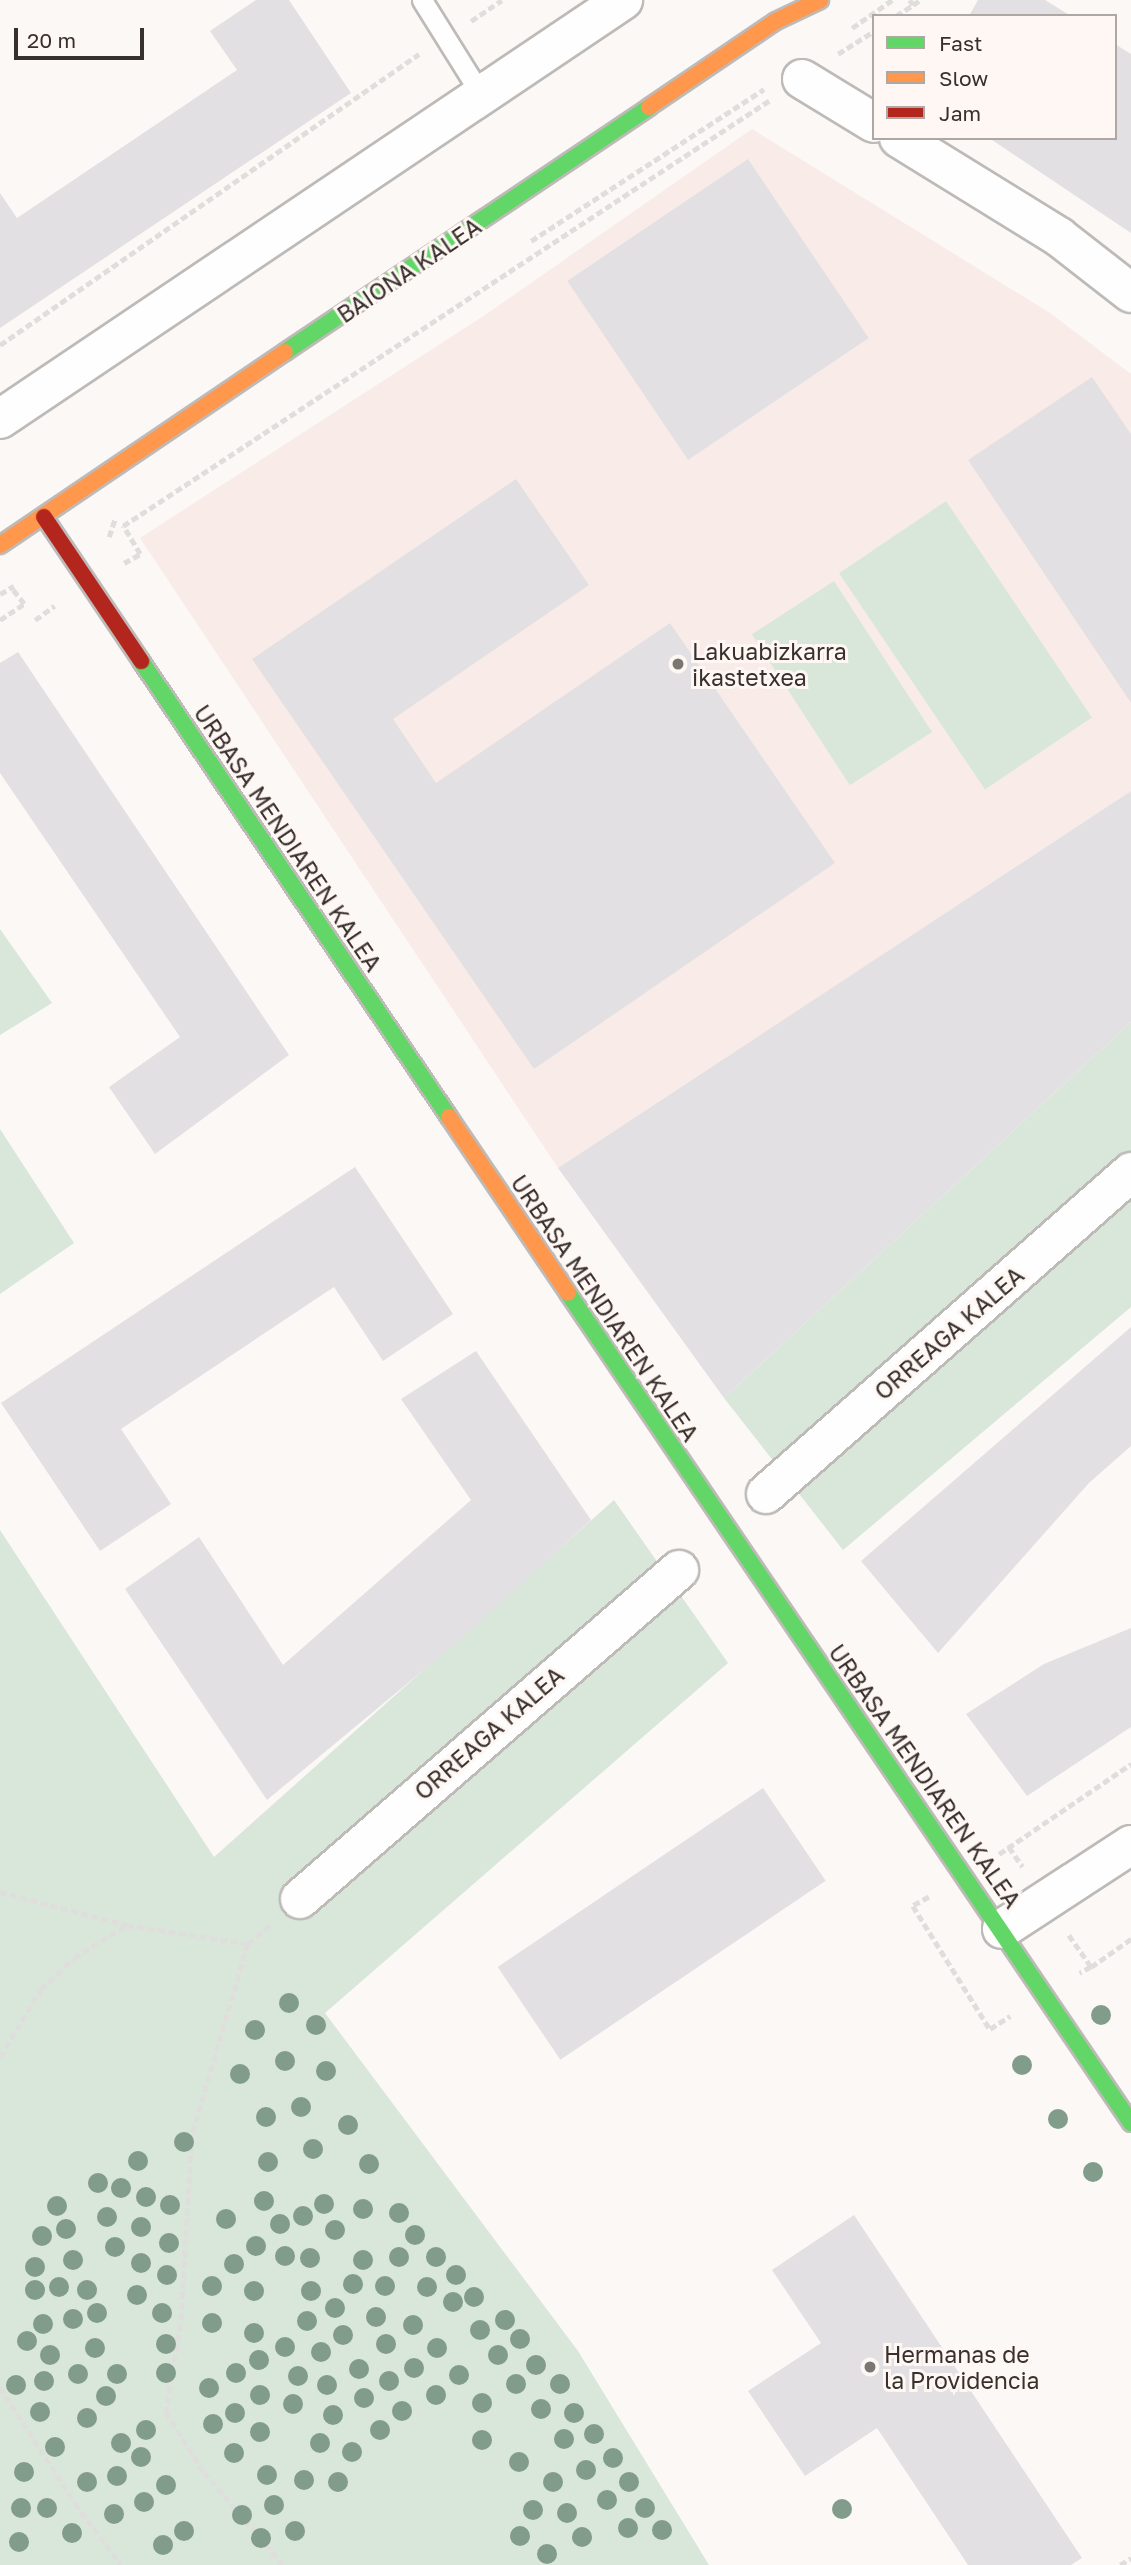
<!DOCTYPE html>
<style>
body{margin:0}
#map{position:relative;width:1131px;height:2565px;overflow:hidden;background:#fbf8f6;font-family:"Golos Text",sans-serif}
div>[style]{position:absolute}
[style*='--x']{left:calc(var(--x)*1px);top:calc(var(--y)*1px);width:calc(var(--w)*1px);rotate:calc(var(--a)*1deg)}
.education>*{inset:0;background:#f9ece8}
.green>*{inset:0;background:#d8e7da;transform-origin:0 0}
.building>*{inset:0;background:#e3e0e3;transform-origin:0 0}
.path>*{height:4.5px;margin-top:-2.25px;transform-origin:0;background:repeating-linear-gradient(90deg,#e0dedd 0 7px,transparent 0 10.5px)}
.roads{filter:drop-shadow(2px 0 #bebab7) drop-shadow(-2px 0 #bebab7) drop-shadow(0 2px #bebab7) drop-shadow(0 -2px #bebab7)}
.lane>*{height:19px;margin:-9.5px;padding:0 9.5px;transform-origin:9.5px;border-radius:9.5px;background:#fefefe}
.street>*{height:38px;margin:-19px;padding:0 19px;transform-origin:19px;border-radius:19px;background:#fefefe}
.fast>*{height:16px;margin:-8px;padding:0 8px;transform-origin:8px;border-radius:8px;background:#63d668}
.slow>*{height:16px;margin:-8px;padding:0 8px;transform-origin:8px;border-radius:8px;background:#ff974d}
.jam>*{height:16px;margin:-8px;padding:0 8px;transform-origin:8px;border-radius:8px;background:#b3261e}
.trees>*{width:20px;height:20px;margin:-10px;border-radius:50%;background:#819c8a}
.dots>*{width:19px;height:19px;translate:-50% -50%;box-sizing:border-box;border:4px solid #fef7f3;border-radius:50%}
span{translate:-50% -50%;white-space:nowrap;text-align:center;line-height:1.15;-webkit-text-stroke:6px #fef7f3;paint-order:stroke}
.street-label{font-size:23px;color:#37302d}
.poi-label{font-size:23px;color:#37302d}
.left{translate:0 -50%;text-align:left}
.legend{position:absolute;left:872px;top:14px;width:245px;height:126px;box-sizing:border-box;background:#fef7f3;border:2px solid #aea7a4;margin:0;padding:9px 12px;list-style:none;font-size:21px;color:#37302d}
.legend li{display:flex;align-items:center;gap:14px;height:35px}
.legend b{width:35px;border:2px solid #aea7a4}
.scale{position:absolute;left:14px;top:28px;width:130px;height:32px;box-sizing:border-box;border:4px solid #37302d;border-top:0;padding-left:9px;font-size:21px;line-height:24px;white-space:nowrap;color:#37302d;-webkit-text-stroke:5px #fef7f3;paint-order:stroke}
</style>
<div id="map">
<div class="education">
<div style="clip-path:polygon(752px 129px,1050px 313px,1131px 374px,1131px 791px,558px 1168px,140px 538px,485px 315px)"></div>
</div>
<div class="green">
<div style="left:946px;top:501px;width:261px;height:129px;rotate:56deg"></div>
<div style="left:834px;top:581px;width:180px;height:98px;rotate:57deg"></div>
<div style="clip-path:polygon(0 929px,52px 1003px,0 1035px)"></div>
<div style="clip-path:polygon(1131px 1022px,1131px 1307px,843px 1550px,724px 1398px)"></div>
<div style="clip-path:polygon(0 1129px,74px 1243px,0 1294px)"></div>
<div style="clip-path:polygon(614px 1500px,728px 1663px,325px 2013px,578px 2351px,709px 2565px,0 2565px,0 1530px,214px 1857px)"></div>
</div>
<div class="building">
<div style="clip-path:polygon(256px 0,289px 0,351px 93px,0 328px,0 193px,17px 218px,237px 70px,210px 31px)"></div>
<div style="clip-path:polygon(978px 0,1045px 0,1071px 16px,969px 16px)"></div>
<div style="clip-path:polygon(1115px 44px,1131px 54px,1131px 233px,989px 138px,1115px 138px)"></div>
<div style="left:748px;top:159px;width:216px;height:218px;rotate:56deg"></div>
<div style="clip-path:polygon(1092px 377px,1131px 434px,1131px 703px,968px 460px)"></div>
<div style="clip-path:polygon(516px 479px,589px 585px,393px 719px,436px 783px,670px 623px,835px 863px,534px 1069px,252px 659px)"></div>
<div style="clip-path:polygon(18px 652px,289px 1055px,155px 1154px,109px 1087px,180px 1037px,0 773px,0 663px)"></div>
<div style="clip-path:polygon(1131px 791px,1131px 1022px,724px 1398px,558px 1168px)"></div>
<div style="clip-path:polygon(355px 1167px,453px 1314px,383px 1361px,334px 1287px,121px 1429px,171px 1504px,100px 1551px,1px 1403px)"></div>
<div style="clip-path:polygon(1131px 1327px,1131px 1446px,1089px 1483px,938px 1653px,861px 1561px)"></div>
<div style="clip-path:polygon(476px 1351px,591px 1520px,461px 1639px,267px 1800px,125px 1589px,199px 1537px,283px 1665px,471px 1500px,401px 1399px)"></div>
<div style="clip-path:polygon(1131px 1628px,1131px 1727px,1027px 1796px,966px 1714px,1044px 1664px)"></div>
<div style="left:763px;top:1788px;width:112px;height:320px;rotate:56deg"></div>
<div style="clip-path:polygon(854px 2215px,1082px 2558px,1071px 2565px,968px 2565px,877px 2428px,805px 2476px,748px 2391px,821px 2343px,772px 2270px)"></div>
</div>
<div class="path">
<div style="--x:913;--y:5;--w:9;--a:-36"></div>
<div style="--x:896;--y:16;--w:20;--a:-33"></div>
<div style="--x:913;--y:5;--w:6;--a:-129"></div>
<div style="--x:471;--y:21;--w:37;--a:-34"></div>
<div style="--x:852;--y:28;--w:49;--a:-35"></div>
<div style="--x:838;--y:54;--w:43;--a:-32.6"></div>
<div style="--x:531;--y:241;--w:278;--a:-33.1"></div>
<div style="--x:0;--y:345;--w:510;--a:-34.78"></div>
<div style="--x:109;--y:537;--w:20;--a:-72"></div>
<div style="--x:124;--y:563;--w:18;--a:-29"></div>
<div style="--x:140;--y:554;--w:33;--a:-121"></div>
<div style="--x:123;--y:526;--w:775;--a:-33.36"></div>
<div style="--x:0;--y:594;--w:16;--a:-30"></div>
<div style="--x:0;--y:620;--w:29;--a:-34"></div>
<div style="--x:24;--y:604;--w:23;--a:-128"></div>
<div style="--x:35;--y:620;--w:24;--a:-36"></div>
<div style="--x:1009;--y:1847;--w:24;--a:55"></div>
<div style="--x:999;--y:1854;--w:160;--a:-34.3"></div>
<div style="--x:0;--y:1892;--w:131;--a:14.6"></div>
<div style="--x:127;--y:1925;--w:122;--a:8.9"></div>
<div style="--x:248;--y:1944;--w:29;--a:-41"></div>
<div style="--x:929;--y:1897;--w:18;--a:151"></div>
<div style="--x:913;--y:1906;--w:145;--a:58"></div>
<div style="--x:990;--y:2029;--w:24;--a:-33"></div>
<div style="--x:1069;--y:1935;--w:39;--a:55"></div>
<div style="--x:1091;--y:1967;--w:13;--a:151"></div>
<div style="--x:248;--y:1944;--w:199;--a:106.3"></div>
<div style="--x:192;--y:2135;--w:189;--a:93.3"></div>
<div style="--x:181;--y:2324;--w:89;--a:99.7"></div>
<div style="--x:166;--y:2412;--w:71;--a:57.7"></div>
<div style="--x:204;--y:2472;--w:122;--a:49.7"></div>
<div style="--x:1091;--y:1967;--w:49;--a:-35"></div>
<div style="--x:0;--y:2057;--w:79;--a:-58.9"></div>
<div style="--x:41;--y:1989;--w:45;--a:-43.2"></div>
<div style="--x:74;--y:1958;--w:62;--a:-31.9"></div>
<div style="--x:0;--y:2387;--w:138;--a:57.1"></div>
<div style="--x:75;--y:2503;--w:77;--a:53.4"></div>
<div style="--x:1120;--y:2565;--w:13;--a:-32"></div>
</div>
<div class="roads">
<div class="lane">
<div style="--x:422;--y:0;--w:113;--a:58"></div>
</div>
<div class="street">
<div style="--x:802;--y:79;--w:84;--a:31.4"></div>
<div style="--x:899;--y:138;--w:188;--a:31.7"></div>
<div style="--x:1059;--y:237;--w:91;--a:37.9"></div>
<div style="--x:0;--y:419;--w:751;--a:-33.92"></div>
<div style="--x:766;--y:1494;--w:487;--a:-41.4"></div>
<div style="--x:300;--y:1899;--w:502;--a:-40.96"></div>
<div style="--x:1002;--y:1929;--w:154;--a:-33.1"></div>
</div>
<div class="fast">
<div style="--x:285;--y:352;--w:439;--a:-33.9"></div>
<div style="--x:141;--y:661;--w:550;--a:55.96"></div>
<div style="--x:568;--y:1293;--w:1003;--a:55.85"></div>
</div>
<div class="slow">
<div style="--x:649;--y:107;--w:153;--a:-34.1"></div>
<div style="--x:776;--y:21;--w:49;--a:-25.5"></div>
<div style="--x:0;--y:545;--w:344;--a:-34.1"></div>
<div style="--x:449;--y:1117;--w:212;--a:55.9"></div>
</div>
<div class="jam">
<div style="--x:44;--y:517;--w:174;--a:56"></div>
</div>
</div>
<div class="trees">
<div style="left:289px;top:2003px"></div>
<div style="left:1101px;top:2015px"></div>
<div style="left:316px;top:2025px"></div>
<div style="left:255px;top:2030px"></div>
<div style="left:285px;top:2061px"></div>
<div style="left:1022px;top:2065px"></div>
<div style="left:326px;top:2071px"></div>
<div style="left:240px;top:2074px"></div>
<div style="left:301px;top:2107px"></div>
<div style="left:266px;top:2117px"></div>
<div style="left:1058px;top:2119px"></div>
<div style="left:348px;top:2125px"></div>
<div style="left:184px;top:2142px"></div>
<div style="left:313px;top:2149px"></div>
<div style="left:138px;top:2161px"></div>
<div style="left:268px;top:2162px"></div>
<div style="left:369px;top:2164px"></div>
<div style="left:1093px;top:2172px"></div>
<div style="left:98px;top:2183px"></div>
<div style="left:121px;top:2188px"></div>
<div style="left:146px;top:2197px"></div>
<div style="left:264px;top:2201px"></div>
<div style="left:324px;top:2204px"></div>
<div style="left:170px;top:2205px"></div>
<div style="left:57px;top:2206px"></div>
<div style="left:363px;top:2209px"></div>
<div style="left:399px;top:2213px"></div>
<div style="left:303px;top:2216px"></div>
<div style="left:107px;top:2217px"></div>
<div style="left:226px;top:2219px"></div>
<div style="left:280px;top:2224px"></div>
<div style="left:141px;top:2227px"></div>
<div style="left:66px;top:2229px"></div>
<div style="left:335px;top:2230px"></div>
<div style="left:415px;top:2235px"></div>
<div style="left:42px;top:2236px"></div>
<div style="left:169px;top:2243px"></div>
<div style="left:256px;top:2246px"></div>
<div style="left:115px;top:2247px"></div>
<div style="left:285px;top:2256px"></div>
<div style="left:399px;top:2257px"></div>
<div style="left:436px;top:2257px"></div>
<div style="left:310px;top:2258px"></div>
<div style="left:73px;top:2260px"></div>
<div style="left:363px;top:2260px"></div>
<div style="left:141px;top:2263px"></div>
<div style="left:234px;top:2264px"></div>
<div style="left:35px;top:2267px"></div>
<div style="left:167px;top:2275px"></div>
<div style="left:456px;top:2275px"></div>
<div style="left:353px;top:2284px"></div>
<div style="left:212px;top:2286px"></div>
<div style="left:385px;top:2286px"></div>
<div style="left:59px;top:2287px"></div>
<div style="left:427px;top:2287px"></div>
<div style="left:35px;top:2290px"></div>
<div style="left:87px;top:2290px"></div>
<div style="left:254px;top:2291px"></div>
<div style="left:311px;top:2291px"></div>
<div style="left:137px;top:2295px"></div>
<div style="left:474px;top:2297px"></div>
<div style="left:453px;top:2302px"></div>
<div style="left:335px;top:2308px"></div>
<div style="left:97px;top:2313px"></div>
<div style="left:162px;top:2313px"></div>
<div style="left:376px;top:2317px"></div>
<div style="left:73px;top:2319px"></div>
<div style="left:505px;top:2320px"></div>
<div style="left:307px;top:2321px"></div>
<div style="left:212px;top:2323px"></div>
<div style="left:43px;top:2324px"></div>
<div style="left:413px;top:2325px"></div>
<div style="left:480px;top:2330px"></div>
<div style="left:254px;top:2333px"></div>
<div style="left:343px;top:2335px"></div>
<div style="left:520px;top:2339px"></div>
<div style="left:27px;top:2341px"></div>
<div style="left:166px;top:2344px"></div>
<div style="left:386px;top:2344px"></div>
<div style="left:285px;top:2347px"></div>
<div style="left:95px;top:2348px"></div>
<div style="left:437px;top:2348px"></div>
<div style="left:321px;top:2352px"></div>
<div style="left:50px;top:2355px"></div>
<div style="left:498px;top:2355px"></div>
<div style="left:259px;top:2360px"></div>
<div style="left:536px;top:2365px"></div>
<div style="left:414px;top:2368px"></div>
<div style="left:359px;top:2369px"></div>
<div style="left:166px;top:2373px"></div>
<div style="left:236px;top:2373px"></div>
<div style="left:78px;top:2374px"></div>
<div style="left:117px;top:2374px"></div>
<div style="left:459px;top:2375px"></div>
<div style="left:298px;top:2376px"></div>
<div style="left:44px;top:2381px"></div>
<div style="left:389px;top:2381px"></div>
<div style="left:516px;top:2384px"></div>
<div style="left:560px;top:2384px"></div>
<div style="left:16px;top:2385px"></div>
<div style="left:327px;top:2385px"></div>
<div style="left:209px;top:2388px"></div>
<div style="left:260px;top:2395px"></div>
<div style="left:436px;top:2395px"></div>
<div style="left:106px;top:2396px"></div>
<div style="left:364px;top:2398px"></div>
<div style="left:482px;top:2403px"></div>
<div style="left:293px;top:2404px"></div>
<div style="left:541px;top:2409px"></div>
<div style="left:402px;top:2411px"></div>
<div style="left:40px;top:2412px"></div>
<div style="left:235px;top:2413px"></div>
<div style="left:574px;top:2413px"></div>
<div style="left:333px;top:2415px"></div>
<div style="left:87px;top:2418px"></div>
<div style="left:213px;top:2424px"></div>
<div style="left:146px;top:2430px"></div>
<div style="left:380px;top:2430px"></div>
<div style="left:260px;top:2432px"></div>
<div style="left:594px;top:2434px"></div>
<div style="left:564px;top:2439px"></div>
<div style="left:482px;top:2440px"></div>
<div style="left:121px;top:2443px"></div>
<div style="left:320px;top:2443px"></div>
<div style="left:55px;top:2447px"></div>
<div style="left:352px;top:2452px"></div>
<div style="left:234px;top:2453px"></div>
<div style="left:141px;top:2457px"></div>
<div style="left:613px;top:2458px"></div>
<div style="left:519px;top:2462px"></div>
<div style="left:586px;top:2470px"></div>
<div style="left:24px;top:2472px"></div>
<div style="left:267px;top:2475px"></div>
<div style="left:117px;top:2476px"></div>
<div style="left:304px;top:2480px"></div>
<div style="left:87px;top:2482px"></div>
<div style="left:338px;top:2482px"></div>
<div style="left:553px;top:2482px"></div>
<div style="left:629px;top:2482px"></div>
<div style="left:166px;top:2485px"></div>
<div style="left:607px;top:2500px"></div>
<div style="left:144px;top:2502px"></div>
<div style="left:274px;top:2505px"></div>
<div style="left:21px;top:2508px"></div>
<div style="left:47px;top:2508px"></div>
<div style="left:645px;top:2508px"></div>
<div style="left:842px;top:2509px"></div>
<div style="left:533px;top:2510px"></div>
<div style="left:567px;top:2513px"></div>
<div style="left:114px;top:2514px"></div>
<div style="left:242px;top:2515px"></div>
<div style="left:628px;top:2528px"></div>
<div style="left:662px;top:2530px"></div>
<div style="left:184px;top:2531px"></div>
<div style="left:295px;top:2531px"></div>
<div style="left:72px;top:2533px"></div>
<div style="left:520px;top:2536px"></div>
<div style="left:582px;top:2537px"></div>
<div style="left:261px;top:2538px"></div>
<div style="left:19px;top:2542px"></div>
<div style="left:163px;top:2545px"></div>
<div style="left:547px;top:2554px"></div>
</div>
<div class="dots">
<div style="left:678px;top:664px;background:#7c7673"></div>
<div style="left:870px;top:2367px;background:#7c7673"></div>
</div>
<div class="street-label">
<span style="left:409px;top:270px;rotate:-34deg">BAIONA KALEA</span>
<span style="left:288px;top:838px;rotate:56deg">URBASA MENDIAREN KALEA</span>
<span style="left:605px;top:1308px;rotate:56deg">URBASA MENDIAREN KALEA</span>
<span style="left:949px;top:1333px;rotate:-41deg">ORREAGA KALEA</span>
<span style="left:489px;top:1733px;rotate:-41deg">ORREAGA KALEA</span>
<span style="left:925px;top:1776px;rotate:55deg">URBASA MENDIAREN KALEA</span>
</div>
<div class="poi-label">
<span class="left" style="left:692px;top:664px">Lakuabizkarra<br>ikastetxea</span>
<span class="left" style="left:884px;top:2367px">Hermanas de<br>la Providencia</span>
</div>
<ul class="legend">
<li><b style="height:9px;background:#63d668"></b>Fast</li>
<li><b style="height:9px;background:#ff974d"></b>Slow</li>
<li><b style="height:9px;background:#b3261e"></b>Jam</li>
</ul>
<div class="scale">20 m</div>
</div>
